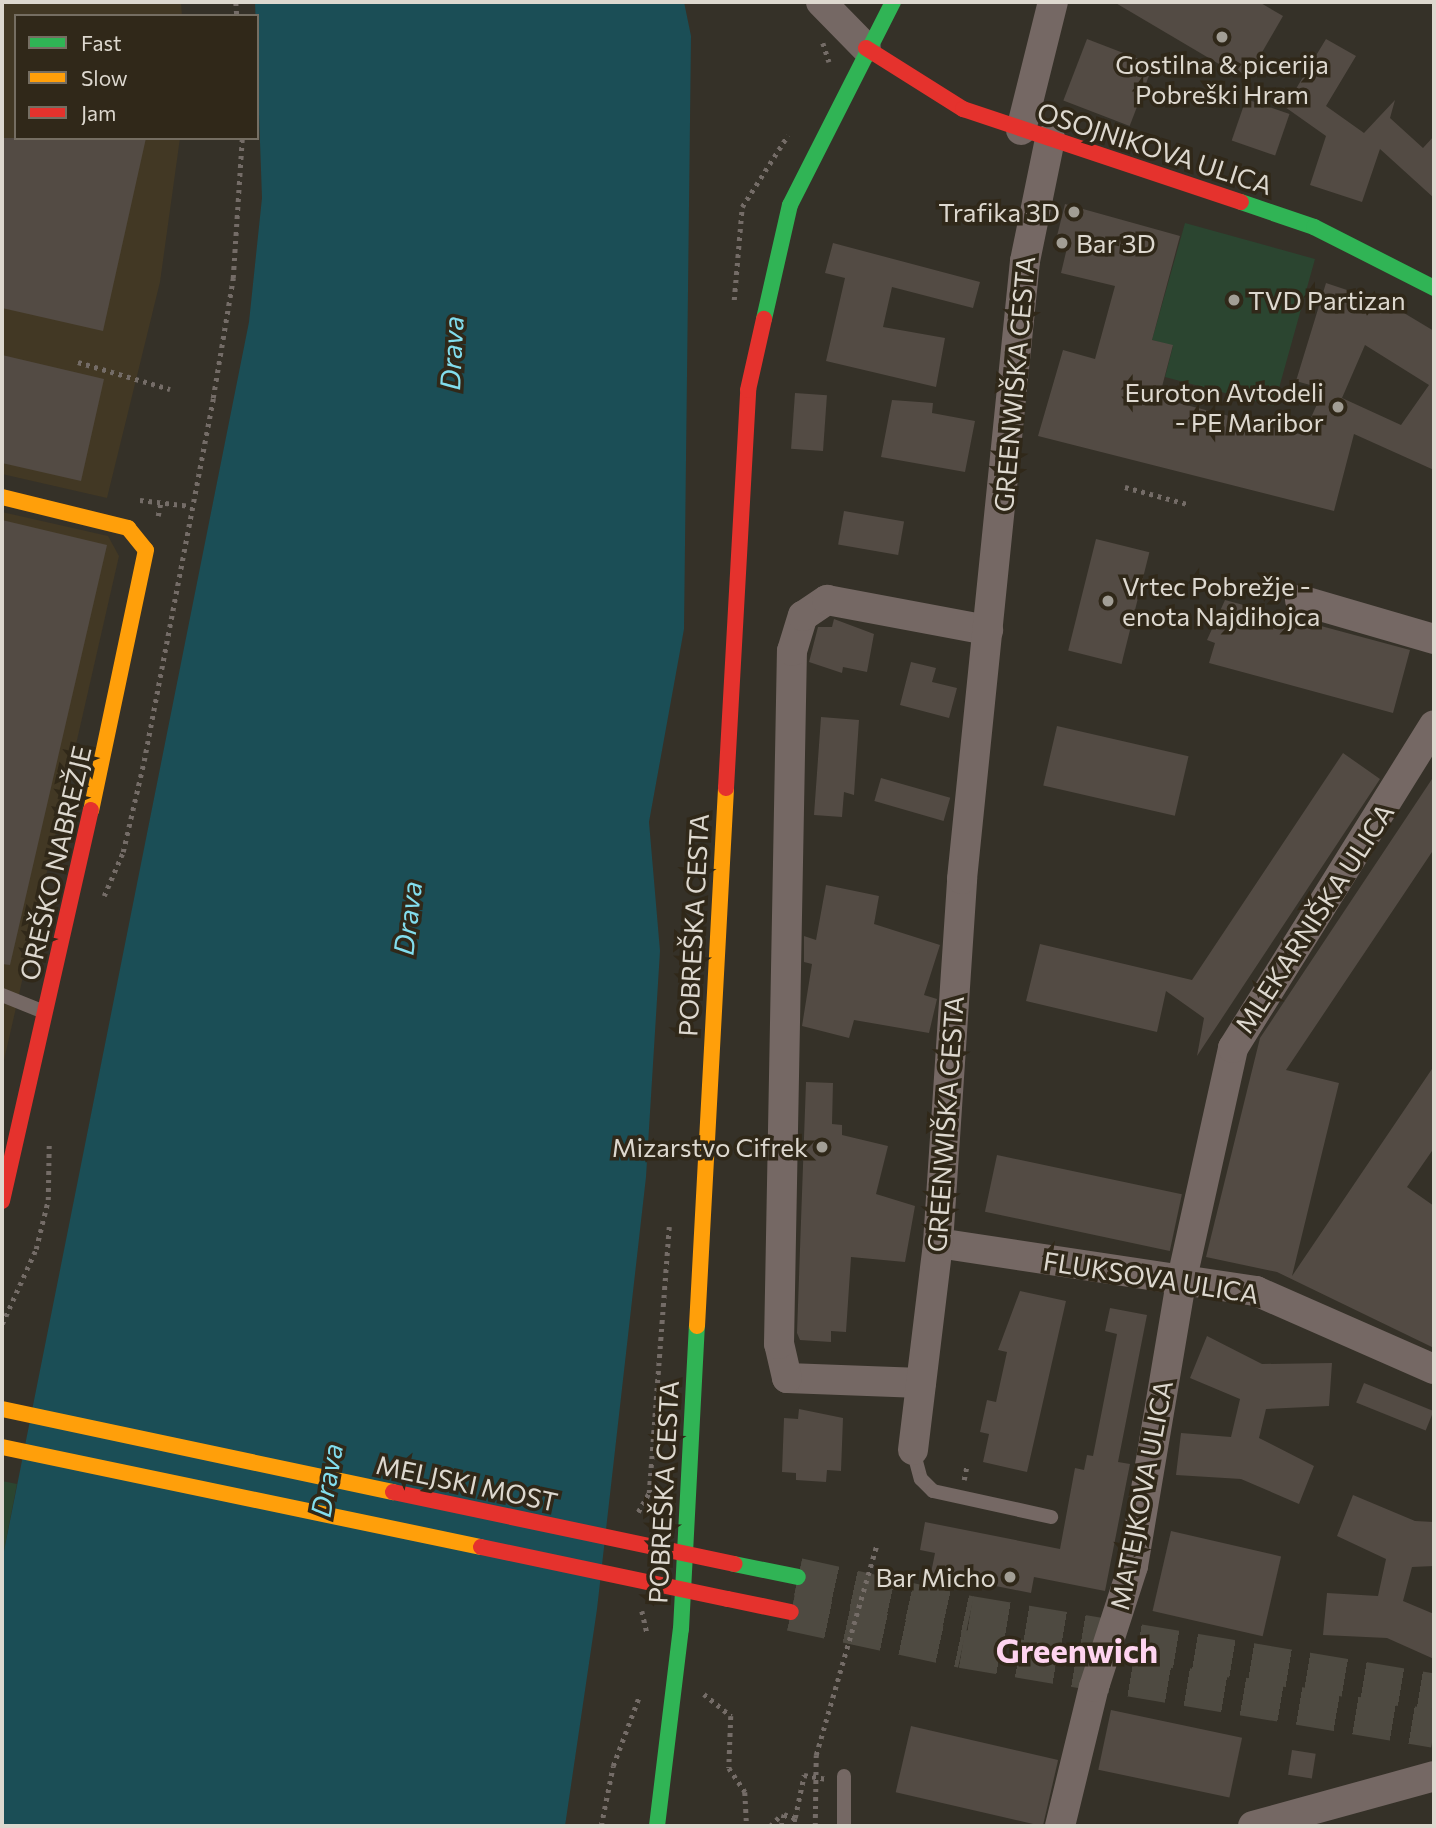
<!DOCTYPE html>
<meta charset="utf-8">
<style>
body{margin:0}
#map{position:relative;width:1436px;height:1828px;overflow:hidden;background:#353128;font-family:Commissioner,sans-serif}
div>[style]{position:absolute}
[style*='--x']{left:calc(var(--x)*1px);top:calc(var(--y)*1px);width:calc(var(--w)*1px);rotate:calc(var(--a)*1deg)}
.built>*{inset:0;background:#423824}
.green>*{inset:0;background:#2b4530}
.water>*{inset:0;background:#1b4e56}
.building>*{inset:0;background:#534b44;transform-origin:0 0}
.highway-tunnel>*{height:38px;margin-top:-19px;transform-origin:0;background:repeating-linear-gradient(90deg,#4e4a41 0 38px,transparent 0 57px)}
.path>*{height:4.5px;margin-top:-2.25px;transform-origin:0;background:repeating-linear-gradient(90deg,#746c67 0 3.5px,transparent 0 8.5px)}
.lane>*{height:14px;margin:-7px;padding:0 7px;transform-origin:7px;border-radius:7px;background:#756864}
.street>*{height:30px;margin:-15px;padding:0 15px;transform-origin:15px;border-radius:15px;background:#756864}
.fast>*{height:16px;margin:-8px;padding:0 8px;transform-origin:8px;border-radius:8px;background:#30b455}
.slow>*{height:16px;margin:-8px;padding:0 8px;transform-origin:8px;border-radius:8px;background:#ff9f0a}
.jam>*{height:16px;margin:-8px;padding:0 8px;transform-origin:8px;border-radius:8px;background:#e5322d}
.slow-bridge>*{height:16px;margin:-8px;padding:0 8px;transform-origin:8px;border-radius:8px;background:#ff9f0a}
.jam-bridge>*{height:16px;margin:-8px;padding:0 8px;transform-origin:8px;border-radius:8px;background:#e5322d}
.dots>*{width:19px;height:19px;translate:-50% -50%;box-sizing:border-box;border:4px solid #302819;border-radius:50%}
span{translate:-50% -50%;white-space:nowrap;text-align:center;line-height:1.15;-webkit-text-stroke:7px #302819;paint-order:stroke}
.poi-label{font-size:26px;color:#ddd8cf}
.right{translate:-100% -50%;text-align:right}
.left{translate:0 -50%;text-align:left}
.street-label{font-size:26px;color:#ddd8cf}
.water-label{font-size:28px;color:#82dded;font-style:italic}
.district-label{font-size:33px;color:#ffd4f0;font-weight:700}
.frame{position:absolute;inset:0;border:4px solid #ddd8cf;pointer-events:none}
.legend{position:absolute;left:14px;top:14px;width:245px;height:126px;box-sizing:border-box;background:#302819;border:2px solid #756e62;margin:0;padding:9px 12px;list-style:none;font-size:21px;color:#ddd8cf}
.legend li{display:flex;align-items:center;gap:14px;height:35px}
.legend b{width:35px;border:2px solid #756e62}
</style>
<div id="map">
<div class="built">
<div style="clip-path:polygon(2px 2px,181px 2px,182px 16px,16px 16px,16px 138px,180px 138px,160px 282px,107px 498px,2px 474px)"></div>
<div style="clip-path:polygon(2px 512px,108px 536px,119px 556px,2px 1069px)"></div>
</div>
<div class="green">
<div style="clip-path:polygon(1185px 223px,1315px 259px,1274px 406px,1165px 377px,1173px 346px,1152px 340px)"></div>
<div style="clip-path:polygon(2px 1481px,17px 1484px,2px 1561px)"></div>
</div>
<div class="water">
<div style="clip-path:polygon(255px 2px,684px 2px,691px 36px,684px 629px,649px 822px,660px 951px,646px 1177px,597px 1609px,565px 1826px,2px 1826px,2px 1561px,249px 322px,262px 198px)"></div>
</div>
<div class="building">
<div style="clip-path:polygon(1114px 2px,1259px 2px,1283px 16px,1246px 80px)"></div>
<div style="left:1087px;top:39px;width:71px;height:66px;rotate:21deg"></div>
<div style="clip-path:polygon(1326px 39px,1356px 56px,1326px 106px,1364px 133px,1395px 100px,1390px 118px,1423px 148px,1434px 136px,1434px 198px,1380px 149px,1362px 202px,1310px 185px,1326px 136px,1285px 107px)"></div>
<div style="left:1246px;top:99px;width:46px;height:44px;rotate:19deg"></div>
<div style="clip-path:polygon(2px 138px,146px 138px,103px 331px,2px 308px)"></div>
<div style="clip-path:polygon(evenodd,1065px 204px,1180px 236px,1152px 340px,1173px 345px,1159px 398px,1303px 435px,1324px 389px,1296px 381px,1326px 283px,1389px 304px,1434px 331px,1434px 470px,1354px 434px,1334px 511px,1038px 436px,1063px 350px,1095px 359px,1115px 286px,1061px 273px,1066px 252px,1054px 248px,1065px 204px,1365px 345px,1429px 385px,1401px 425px,1342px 398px,1365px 345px)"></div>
<div style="clip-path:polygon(833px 243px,980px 282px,973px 308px,892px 287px,883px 327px,945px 338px,936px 387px,826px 361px,845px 278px,825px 273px)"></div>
<div style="clip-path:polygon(2px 355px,104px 379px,81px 481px,2px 463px)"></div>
<div style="left:795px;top:393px;width:32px;height:56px;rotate:4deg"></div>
<div style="clip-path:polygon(892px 400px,933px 403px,932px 413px,975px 421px,965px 472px,881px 457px)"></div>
<div style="left:844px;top:511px;width:61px;height:34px;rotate:10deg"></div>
<div style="clip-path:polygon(2px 520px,107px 545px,10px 965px,2px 964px)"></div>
<div style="left:1096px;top:539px;width:55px;height:115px;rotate:14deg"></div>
<div style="clip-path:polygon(1225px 600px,1410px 650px,1393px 713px,1209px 663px,1215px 643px,1207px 640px)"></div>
<div style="clip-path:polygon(834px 619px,874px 634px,867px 672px,843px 667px,842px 673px,809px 662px,818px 627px,832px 627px)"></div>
<div style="clip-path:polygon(911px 662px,936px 668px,932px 682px,957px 688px,949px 718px,900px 705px)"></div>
<div style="clip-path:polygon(821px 717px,859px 720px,854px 795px,844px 792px,842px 817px,814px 815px)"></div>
<div style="left:1057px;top:726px;width:135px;height:61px;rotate:13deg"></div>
<div style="clip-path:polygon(1343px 753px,1380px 779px,1197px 1056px,1204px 1018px,1166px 991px,1157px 1032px,1026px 1001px,1040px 944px,1192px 980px)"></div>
<div style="clip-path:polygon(1434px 776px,1434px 849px,1286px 1070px,1339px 1083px,1292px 1276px,1434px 1066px,1434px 1148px,1407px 1187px,1434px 1206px,1434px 1348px,1277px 1272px,1206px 1257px,1260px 1038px)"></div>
<div style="left:881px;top:778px;width:72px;height:24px;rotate:16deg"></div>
<div style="clip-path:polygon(826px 885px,879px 896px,874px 924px,940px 945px,924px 995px,937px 999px,929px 1033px,854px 1020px,849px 1038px,802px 1026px,812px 964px,804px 962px,804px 936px,816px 940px)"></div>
<div style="clip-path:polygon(806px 1082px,833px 1083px,832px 1124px,842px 1125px,842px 1135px,888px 1146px,876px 1194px,915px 1206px,905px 1262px,851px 1257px,846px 1332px,831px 1331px,831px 1342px,800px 1340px,797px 1333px)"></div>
<div style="left:997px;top:1155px;width:189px;height:58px;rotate:12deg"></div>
<div style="clip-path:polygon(1020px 1291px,1066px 1301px,1027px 1472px,983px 1462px,989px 1434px,980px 1432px,987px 1400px,996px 1402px,1007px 1352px,998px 1350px)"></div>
<div style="clip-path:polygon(1110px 1308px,1147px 1315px,1118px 1462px,1130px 1464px,1105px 1591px,1034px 1577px,1031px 1593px,931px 1573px,935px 1553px,920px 1550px,925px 1522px,1060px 1549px,1075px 1468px,1084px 1470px,1087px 1455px,1093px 1456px,1117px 1334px,1105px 1331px)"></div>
<div style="clip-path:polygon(1207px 1336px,1262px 1364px,1332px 1363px,1329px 1406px,1266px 1409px,1259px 1438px,1314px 1466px,1299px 1504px,1241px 1479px,1176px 1475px,1181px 1433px,1231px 1437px,1240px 1399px,1190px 1378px)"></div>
<div style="left:1364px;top:1383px;width:75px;height:21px;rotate:22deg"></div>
<div style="clip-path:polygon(799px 1409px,843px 1418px,841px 1471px,827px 1470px,826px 1482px,796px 1480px,796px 1473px,782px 1472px,784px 1418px,798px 1419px)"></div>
<div style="clip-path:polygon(1353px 1495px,1415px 1521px,1434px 1522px,1434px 1566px,1412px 1567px,1403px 1601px,1434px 1614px,1434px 1659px,1387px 1638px,1323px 1635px,1327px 1593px,1378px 1596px,1386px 1559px,1337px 1536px)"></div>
<div style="left:1171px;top:1531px;width:113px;height:82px;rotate:13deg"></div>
<div style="left:1111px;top:1710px;width:134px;height:61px;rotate:12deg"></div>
<div style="left:911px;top:1726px;width:151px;height:68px;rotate:13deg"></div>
<div style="left:1292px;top:1750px;width:24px;height:25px;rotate:9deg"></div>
</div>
<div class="highway-tunnel">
<div style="--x:798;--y:1577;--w:176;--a:12.5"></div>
<div style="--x:970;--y:1615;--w:471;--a:9.5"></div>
<div style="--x:791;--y:1612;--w:175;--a:12.2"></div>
<div style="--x:962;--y:1649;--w:479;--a:9.6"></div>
</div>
<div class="path">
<div style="--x:236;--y:2;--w:14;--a:86"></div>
<div style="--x:823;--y:43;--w:20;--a:72"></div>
<div style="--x:734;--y:300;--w:93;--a:-85.1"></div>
<div style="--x:742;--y:207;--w:85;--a:-57.4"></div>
<div style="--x:78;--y:362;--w:96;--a:16.4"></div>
<div style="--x:1125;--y:487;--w:64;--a:15.3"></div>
<div style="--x:140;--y:500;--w:51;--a:6.7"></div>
<div style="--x:158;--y:516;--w:15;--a:-79"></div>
<div style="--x:104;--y:896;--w:48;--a:-66.6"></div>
<div style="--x:123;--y:852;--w:93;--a:-77"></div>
<div style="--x:144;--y:761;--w:369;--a:-79.2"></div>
<div style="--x:213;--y:398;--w:122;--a:-80.5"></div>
<div style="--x:233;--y:278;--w:140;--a:-86.3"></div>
<div style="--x:2;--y:1324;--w:82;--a:-65.6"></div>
<div style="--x:36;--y:1249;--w:50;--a:-76.2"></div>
<div style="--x:48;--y:1200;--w:58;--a:-89"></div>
<div style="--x:964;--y:1480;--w:16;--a:-79"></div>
<div style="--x:638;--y:1512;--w:22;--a:-60"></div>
<div style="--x:649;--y:1493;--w:267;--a:-85.7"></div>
<div style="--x:642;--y:1611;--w:23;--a:77"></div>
<div style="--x:704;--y:1694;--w:35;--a:39"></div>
<div style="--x:731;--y:1716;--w:52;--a:92.2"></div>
<div style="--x:729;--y:1768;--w:29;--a:56"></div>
<div style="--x:745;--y:1792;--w:34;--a:87"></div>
<div style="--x:795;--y:1818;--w:44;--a:-78.2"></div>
<div style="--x:804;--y:1775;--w:23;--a:10"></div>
<div style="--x:601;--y:1826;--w:61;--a:-78.7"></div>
<div style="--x:613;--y:1766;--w:74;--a:-69.4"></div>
<div style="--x:770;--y:1826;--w:13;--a:-45"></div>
<div style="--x:781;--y:1826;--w:12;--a:-76"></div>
<div style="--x:784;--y:1814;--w:12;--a:20"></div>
<div style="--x:795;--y:1818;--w:8;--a:97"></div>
<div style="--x:815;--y:1826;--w:71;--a:-89.2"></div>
<div style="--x:816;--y:1755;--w:220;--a:-73.9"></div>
</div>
<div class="lane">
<div style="--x:2;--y:995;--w:45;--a:22"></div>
<div style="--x:913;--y:1450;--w:30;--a:75"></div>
<div style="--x:921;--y:1479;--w:17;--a:45"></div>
<div style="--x:933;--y:1491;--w:121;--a:12.4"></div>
<div style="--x:844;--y:1826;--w:50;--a:-90"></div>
</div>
<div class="street">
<div style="--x:821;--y:2;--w:64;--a:45.6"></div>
<div style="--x:1021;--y:130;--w:132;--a:-76"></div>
<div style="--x:1300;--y:600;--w:140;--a:16.2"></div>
<div style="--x:938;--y:1243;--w:322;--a:8.6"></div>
<div style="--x:1256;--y:1291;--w:194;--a:23.7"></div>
<div style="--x:921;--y:1383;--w:134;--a:-177.9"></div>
<div style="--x:787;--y:1378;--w:35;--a:-103"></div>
<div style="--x:779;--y:1344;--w:693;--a:-88.93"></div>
<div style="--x:792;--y:651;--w:37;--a:-73"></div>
<div style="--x:803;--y:616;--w:29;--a:-34"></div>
<div style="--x:827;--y:600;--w:164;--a:10.6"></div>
<div style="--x:913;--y:1450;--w:209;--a:-83.1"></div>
<div style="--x:938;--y:1243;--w:365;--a:-86.2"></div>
<div style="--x:962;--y:879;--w:621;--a:-84.18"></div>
<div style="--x:1025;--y:261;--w:125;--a:-78.4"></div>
<div style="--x:1060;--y:1826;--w:143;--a:-76.3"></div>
<div style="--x:1094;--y:1687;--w:127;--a:-72.1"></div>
<div style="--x:1133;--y:1566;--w:287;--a:-80.4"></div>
<div style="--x:1181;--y:1283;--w:241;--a:-77.5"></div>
<div style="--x:1233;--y:1048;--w:380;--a:-58.1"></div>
<div style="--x:1253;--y:1826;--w:188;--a:-15.4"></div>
</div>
<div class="fast">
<div style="--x:1241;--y:202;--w:77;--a:18.9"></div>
<div style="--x:1314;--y:227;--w:135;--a:26.9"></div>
<div style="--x:764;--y:319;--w:117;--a:-77.2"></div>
<div style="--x:790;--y:205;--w:228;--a:-63.1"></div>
<div style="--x:734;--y:1564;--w:65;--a:11.5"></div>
<div style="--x:657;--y:1826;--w:198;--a:-83.1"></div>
<div style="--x:681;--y:1629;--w:303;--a:-87"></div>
</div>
<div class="slow">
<div style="--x:2;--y:497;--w:130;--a:13.8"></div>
<div style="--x:128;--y:528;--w:28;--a:51"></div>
<div style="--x:146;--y:550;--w:266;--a:101.9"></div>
<div style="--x:697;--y:1326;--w:539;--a:-86.91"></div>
</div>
<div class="jam">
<div style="--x:866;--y:48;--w:115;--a:32.2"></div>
<div style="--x:963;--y:109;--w:293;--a:18.5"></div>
<div style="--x:726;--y:788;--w:399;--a:-86.8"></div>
<div style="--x:748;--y:390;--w:73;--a:-77.3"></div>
<div style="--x:2;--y:1201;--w:401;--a:-77.2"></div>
<div style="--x:728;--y:1599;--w:64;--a:11.7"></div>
</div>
<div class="slow-bridge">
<div style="--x:2;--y:1409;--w:400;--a:12"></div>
<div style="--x:2;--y:1447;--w:489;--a:11.8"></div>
</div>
<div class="jam-bridge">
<div style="--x:393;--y:1492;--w:349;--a:11.9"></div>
<div style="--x:481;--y:1547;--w:252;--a:11.9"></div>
</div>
<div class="dots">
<div style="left:1222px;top:37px;background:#a29e95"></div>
<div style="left:1074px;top:212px;background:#a29e95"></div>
<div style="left:1062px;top:243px;background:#a29e95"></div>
<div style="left:1234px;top:300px;background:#a29e95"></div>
<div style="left:1338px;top:407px;background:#a29e95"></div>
<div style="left:1108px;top:601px;background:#a29e95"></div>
<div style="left:822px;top:1147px;background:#a29e95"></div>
<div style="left:1010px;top:1577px;background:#a29e95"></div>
</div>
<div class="poi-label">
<span style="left:1222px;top:79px">Gostilna &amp; picerija<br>Pobreški Hram</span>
<span class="right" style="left:1060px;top:212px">Trafika 3D</span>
<span class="left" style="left:1076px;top:243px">Bar 3D</span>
<span class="left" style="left:1248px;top:300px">TVD Partizan</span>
<span class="right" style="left:1324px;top:407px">Euroton Avtodeli<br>- PE Maribor</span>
<span class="left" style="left:1122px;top:601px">Vrtec Pobrežje -<br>enota Najdihojca</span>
<span class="right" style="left:808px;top:1147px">Mizarstvo Cifrek</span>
<span class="right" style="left:996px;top:1577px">Bar Micho</span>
</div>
<div class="street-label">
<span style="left:1155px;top:148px;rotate:18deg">OSOJNIKOVA ULICA</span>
<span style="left:1014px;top:384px;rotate:-85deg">GREENWIŠKA CESTA</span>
<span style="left:55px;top:863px;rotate:-77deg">OREŠKO NABREŽJE</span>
<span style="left:1314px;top:918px;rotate:-57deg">MLEKARNIŠKA ULICA</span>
<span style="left:693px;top:925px;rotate:-87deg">POBREŠKA CESTA</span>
<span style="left:945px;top:1124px;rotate:-86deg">GREENWIŠKA CESTA</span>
<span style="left:1151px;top:1277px;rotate:9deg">FLUKSOVA ULICA</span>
<span style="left:467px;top:1483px;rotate:12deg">MELJSKI MOST</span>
<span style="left:663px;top:1492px;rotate:-87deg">POBREŠKA CESTA</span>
<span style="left:1141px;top:1495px;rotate:-79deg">MATEJKOVA ULICA</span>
</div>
<div class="water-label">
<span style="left:451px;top:353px;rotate:-87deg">Drava</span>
<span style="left:407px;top:918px;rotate:-83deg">Drava</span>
<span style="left:326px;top:1480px;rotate:-80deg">Drava</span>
</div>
<div class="district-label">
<span style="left:1077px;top:1650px">Greenwich</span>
</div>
<div class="frame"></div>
<ul class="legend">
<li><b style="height:9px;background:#30b455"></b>Fast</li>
<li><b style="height:9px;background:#ff9f0a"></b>Slow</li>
<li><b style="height:9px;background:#e5322d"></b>Jam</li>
</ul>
</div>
